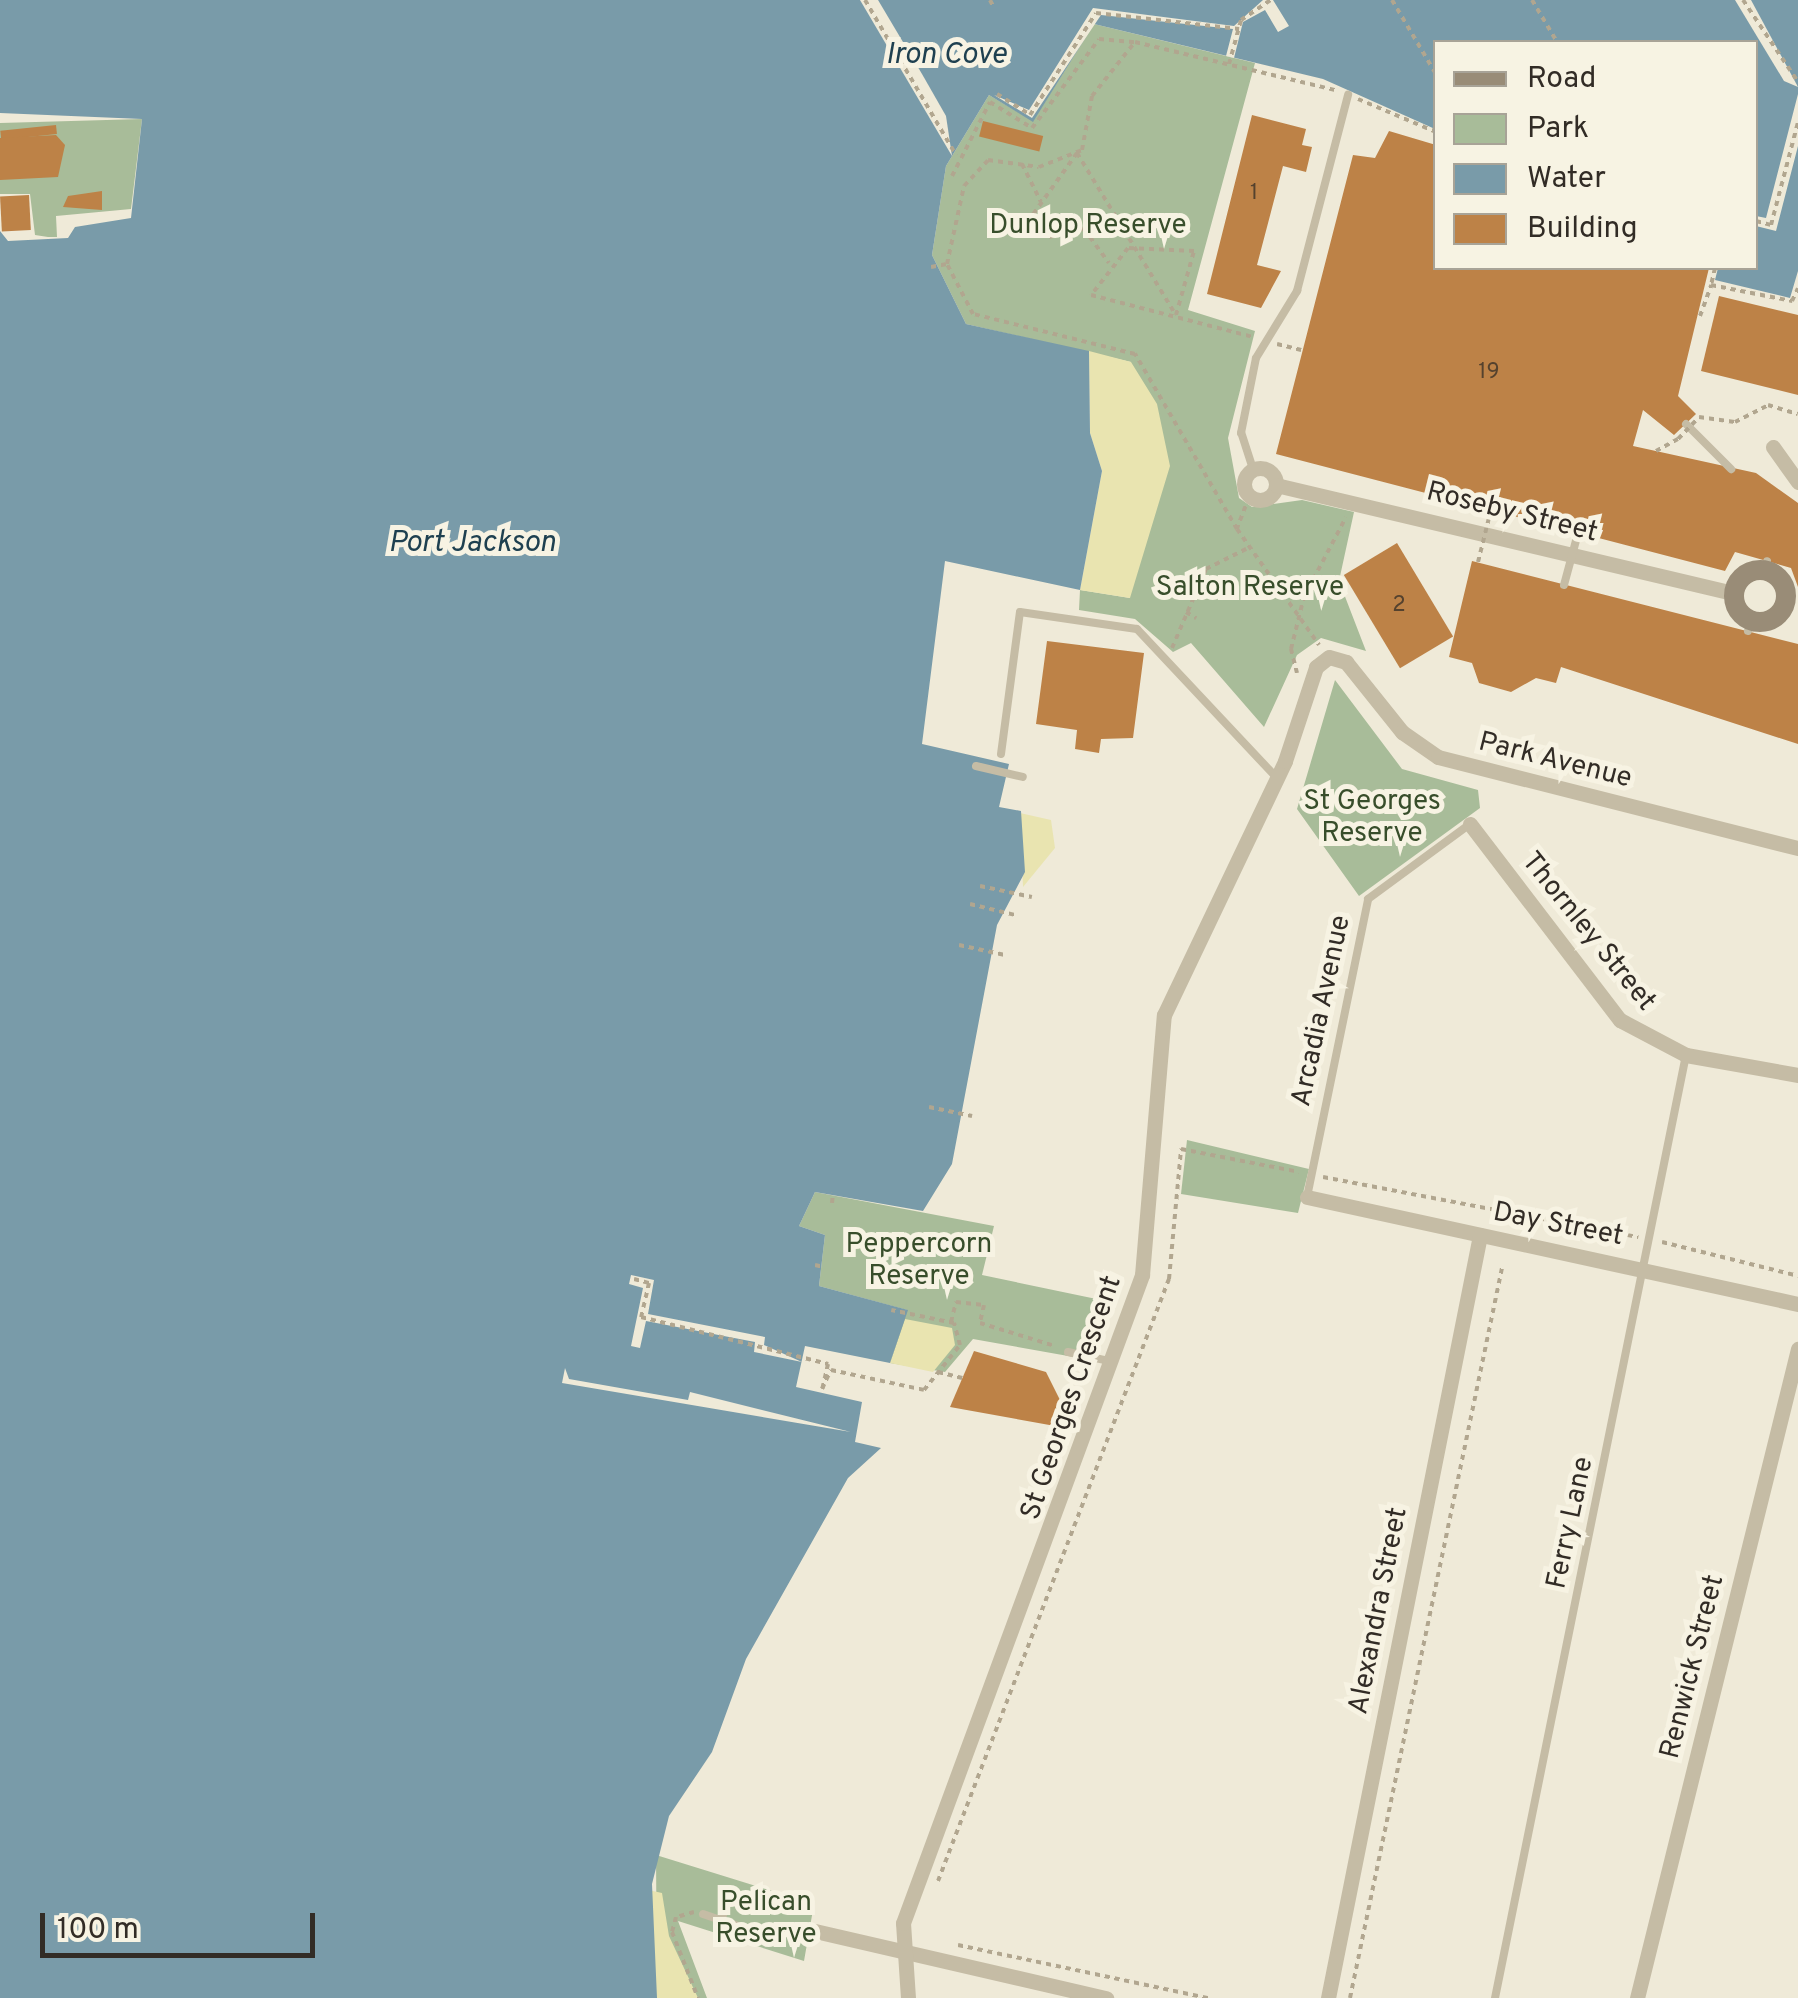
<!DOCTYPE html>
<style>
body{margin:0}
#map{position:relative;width:1798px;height:1998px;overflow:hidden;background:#efead8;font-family:Overpass,sans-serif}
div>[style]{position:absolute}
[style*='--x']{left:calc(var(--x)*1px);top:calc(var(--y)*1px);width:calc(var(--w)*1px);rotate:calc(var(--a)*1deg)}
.green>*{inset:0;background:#a8bc99}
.sand>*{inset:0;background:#e9e4b0}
.water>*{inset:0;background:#799ba9}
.pier>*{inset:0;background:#efead8}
.building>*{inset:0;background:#bd8247;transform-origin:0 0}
.path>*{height:4px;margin-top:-2px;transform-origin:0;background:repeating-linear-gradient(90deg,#b1a68f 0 5px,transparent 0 10px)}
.lane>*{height:8px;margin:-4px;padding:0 4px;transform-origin:4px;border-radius:4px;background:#c5bca5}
.street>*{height:15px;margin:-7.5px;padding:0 7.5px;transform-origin:7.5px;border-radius:7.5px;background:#c5bca5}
.street>.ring{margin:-7.5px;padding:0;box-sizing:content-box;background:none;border:15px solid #c5bca5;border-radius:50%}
.secondary>*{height:20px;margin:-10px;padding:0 10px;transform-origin:10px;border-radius:10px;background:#998c77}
.secondary>.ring{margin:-10px;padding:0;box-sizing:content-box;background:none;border:20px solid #998c77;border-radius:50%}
.path-bridge>*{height:4px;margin-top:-2px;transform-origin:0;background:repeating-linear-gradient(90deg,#b1a68f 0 5px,transparent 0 10px)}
.lane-bridge>*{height:8px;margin:-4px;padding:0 4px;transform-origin:4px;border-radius:4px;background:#c5bca5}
span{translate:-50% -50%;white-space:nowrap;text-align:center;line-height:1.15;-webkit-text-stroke:10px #f7f3e3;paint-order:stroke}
.number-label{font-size:22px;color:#55422e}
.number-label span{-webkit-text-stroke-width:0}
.park-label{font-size:28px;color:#384e2b}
.street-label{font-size:28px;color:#322c26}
.water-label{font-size:30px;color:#1e4050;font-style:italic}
.legend{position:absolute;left:1433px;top:40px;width:325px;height:230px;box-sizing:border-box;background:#f7f3e3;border:2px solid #a8a397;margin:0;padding:12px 18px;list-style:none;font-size:30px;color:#322c26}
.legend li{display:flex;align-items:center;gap:20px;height:50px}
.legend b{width:50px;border:2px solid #a8a397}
.scale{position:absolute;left:40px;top:1913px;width:275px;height:45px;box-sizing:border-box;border:5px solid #322c26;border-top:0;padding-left:12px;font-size:30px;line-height:35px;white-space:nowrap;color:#322c26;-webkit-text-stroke:8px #f7f3e3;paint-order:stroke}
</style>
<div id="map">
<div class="green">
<div style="clip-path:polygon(1094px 24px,1255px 63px,1188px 310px,1255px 331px,1228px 438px,1239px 498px,1252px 507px,1302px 500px,1354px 512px,1339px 581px,1366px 651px,1321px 638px,1297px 655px,1264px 727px,1191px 643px,1173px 652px,1135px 619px,1079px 610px,1080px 590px,1130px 598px,1131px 362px,966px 324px,932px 255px,946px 166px,989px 95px,1033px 121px)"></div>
<div style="clip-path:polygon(142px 119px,131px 209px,56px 216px,57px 237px,48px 237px,35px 235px,30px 194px,0 194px,0 123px)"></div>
<div style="clip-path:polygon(1335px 680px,1402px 769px,1478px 790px,1480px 808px,1359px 896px,1297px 809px)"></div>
<div style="clip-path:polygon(1187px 1140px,1309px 1169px,1298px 1213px,1181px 1194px)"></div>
<div style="clip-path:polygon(815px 1192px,994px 1226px,982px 1275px,1106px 1301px,1085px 1359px,973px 1339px,945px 1372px,890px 1363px,907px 1310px,819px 1286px,825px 1235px,799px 1226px)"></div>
<div style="clip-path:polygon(656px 1855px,814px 1904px,804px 1961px,678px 1921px,707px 1998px,657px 1998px)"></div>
</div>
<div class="sand">
<div style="clip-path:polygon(1089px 351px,1131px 362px,1157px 404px,1170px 466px,1130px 598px,1080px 590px,1102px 471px,1090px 433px)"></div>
<div style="clip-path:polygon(1020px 813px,1051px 820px,1055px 848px,1023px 887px)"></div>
<div style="clip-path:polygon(905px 1319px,952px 1328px,955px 1345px,933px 1372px,890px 1363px)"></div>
<div style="clip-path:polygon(594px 1878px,662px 1893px,669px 1936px,698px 1998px,631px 1998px)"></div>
</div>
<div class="water">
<div style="clip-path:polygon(0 0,1798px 0,1798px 271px,1790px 298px,1715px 280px,1718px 268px,1756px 268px,1756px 42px,1436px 42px,1435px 129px,1323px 79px,1094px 24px,1033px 122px,989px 95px,946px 166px,932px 255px,966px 324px,1089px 351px,1090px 433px,1102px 471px,1080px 590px,945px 561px,922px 744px,1009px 764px,999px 807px,1021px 811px,1025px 872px,997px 925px,952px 1164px,923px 1211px,815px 1192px,799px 1226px,825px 1235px,819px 1286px,908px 1310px,890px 1363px,805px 1346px,796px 1387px,862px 1402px,855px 1442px,881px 1448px,848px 1478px,746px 1659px,712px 1752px,669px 1816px,652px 1884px,657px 1998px,0 1998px,0 231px,8px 241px,68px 238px,75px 227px,131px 218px,142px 119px,0 113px)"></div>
</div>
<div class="pier">
<div style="clip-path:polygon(860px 0,878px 0,922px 74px,946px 116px,952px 156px)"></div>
<div style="clip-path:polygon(1263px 0,1273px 0,1289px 26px,1278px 32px,1265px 10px,1243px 22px,1234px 58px,1226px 56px,1233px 29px,1101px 15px,1032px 118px,994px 95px,1029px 110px,1093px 8px,1234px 26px)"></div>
<div style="clip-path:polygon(1735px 0,1751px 0,1798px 87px,1784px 81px)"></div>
<div style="clip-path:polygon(1798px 94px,1798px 146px,1776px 231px,1756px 226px,1756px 216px,1766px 218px)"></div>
<div style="clip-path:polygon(631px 1275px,654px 1280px,648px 1314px,765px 1337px,764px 1345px,802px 1362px,754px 1352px,755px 1342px,646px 1321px,640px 1348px,631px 1346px,643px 1288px,629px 1284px)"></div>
<div style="clip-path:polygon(565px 1368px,569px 1379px,688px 1400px,690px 1392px,851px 1432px,562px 1383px)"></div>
</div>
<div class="building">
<div style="clip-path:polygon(1252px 115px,1306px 129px,1302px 145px,1312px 147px,1306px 172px,1283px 166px,1257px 265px,1281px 271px,1261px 308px,1207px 294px)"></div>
<div style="left:983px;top:121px;width:62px;height:16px;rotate:14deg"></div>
<div style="left:56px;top:125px;width:9px;height:56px;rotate:84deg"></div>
<div style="clip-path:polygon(1389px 131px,1436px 145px,1436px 268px,1709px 268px,1678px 396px,1696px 414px,1674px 435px,1643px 410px,1633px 446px,1756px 473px,1798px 503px,1798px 587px,1791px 568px,1735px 552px,1725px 571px,1276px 454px,1353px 155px,1375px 158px)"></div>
<div style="clip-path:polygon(56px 135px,65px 145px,58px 177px,0 180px,0 138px)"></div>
<div style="clip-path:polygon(102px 191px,102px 210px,63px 207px,68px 196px)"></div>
<div style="left:29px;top:195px;width:35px;height:29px;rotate:87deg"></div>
<div style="clip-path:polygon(1719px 296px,1798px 315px,1798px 395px,1701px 371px)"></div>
<div style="left:1397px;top:543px;width:109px;height:62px;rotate:59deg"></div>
<div style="clip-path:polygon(1472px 561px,1798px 644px,1798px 744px,1561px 667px,1556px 683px,1536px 678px,1511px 692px,1479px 683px,1472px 663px,1449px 657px)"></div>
<div style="clip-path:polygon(1047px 641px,1144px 653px,1133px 738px,1101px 739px,1099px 753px,1075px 749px,1077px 730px,1036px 724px)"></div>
<div style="clip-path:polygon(974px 1351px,1046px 1372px,1063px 1406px,1055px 1426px,950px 1407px)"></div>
</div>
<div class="path">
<div style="--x:865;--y:0;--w:180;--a:59.6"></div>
<div style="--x:990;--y:0;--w:9;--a:63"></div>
<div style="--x:1392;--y:0;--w:86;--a:59.3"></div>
<div style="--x:1532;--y:0;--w:49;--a:59.2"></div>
<div style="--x:1743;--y:0;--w:99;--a:56.1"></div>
<div style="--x:1229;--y:64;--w:46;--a:-74.7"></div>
<div style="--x:1241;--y:20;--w:36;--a:-34"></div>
<div style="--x:997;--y:94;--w:39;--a:32"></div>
<div style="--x:1030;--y:115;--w:121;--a:-57.1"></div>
<div style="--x:1096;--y:13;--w:144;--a:6.4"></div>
<div style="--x:1358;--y:99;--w:85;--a:22.9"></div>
<div style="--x:1077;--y:153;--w:91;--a:125.6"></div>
<div style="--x:1024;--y:227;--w:27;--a:22"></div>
<div style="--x:1049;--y:237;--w:36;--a:-13"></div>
<div style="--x:1084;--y:229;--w:42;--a:53.7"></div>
<div style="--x:1077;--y:153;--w:190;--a:58.6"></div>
<div style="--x:1022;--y:164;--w:42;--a:63.4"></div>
<div style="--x:952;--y:176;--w:83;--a:-62.8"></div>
<div style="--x:990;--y:102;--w:49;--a:31.8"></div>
<div style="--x:1032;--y:128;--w:111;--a:-53"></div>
<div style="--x:1099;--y:39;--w:36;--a:5"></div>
<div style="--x:1756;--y:221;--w:16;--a:15"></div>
<div style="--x:1771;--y:225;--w:106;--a:-75.3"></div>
<div style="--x:931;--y:267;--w:16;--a:-11"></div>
<div style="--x:1715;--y:268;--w:17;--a:103"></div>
<div style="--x:1711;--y:285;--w:83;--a:11.2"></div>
<div style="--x:1792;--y:301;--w:14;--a:-65"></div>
<div style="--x:1176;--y:315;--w:66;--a:-74.3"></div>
<div style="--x:1194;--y:251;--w:66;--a:-177.4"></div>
<div style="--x:1128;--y:248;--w:60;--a:128.2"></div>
<div style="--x:1091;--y:295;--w:167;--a:14.5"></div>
<div style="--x:1700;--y:316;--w:33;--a:-70"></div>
<div style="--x:1277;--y:344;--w:25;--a:14"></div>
<div style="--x:1699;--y:417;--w:36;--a:8"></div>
<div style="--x:1735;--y:422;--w:37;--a:-27"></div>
<div style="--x:1768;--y:405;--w:31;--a:17"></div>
<div style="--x:1656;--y:451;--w:25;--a:-29"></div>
<div style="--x:1249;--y:497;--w:34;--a:111"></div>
<div style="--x:1237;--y:529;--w:142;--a:54.7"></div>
<div style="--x:1237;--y:529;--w:203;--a:-120.2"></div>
<div style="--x:1135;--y:354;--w:167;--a:-166.1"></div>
<div style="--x:973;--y:314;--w:56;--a:-117.5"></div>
<div style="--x:947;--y:264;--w:80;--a:-77.7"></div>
<div style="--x:964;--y:186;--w:35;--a:-47"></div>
<div style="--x:988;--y:160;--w:51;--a:7.8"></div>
<div style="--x:1039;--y:167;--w:46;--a:-21.6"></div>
<div style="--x:1082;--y:150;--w:55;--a:-79.5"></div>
<div style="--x:1092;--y:96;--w:69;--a:-51.5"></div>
<div style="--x:1135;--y:42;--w:206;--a:13.5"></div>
<div style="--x:1186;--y:612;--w:12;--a:31"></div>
<div style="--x:1172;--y:648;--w:86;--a:-66.7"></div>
<div style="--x:1206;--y:569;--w:45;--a:-26.6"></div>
<div style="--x:1297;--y:673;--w:25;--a:-104"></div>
<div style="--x:1291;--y:649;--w:54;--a:-76"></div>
<div style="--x:1304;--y:597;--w:90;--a:-62.3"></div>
<div style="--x:980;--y:886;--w:53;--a:11.9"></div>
<div style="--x:970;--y:904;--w:46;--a:13.7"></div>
<div style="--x:959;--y:945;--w:47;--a:12.3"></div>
<div style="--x:929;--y:1107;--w:44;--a:11.8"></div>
<div style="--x:1323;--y:1177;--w:321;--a:10.8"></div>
<div style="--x:832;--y:1203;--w:10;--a:-84"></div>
<div style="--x:1662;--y:1242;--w:140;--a:14"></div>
<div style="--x:815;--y:1265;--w:9;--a:13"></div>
<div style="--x:634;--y:1279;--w:16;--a:15"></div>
<div style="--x:649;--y:1283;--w:35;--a:103"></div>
<div style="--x:641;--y:1317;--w:193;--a:14.1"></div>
<div style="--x:828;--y:1364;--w:26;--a:103"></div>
<div style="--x:822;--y:1389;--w:21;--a:-65"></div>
<div style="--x:831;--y:1370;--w:95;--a:12.1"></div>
<div style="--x:924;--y:1390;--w:58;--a:-51.3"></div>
<div style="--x:960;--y:1345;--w:23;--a:-105"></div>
<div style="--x:954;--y:1323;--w:64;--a:-168.3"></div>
<div style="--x:951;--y:1322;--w:21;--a:-76"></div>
<div style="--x:956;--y:1302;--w:28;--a:6"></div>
<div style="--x:984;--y:1305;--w:18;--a:103"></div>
<div style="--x:980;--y:1323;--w:78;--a:17"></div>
<div style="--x:938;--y:1372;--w:25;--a:14"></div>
<div style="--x:938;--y:1881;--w:645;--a:-69.01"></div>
<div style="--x:1169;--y:1279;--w:131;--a:-84.7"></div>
<div style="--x:1181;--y:1149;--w:120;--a:11"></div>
<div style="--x:694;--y:1912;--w:19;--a:164"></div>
<div style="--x:676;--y:1917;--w:16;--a:105"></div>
<div style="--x:672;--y:1932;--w:71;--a:68.5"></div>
<div style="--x:958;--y:1945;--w:256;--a:12"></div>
<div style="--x:1350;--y:1998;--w:746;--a:-78.24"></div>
</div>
<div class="lane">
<div style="--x:1686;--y:424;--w:64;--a:45"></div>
<div style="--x:1253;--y:469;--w:38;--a:-108"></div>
<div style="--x:1241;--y:433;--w:76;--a:-78.7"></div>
<div style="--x:1256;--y:358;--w:79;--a:-58.5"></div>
<div style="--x:1297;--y:291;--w:203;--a:-75.4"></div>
<div style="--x:1765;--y:570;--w:9;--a:-77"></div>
<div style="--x:1748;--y:631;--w:11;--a:-75"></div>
<div style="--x:1001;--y:754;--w:143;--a:-82.4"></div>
<div style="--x:1020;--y:612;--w:118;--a:8.3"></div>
<div style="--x:1137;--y:629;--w:204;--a:46.8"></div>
<div style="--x:976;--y:766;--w:48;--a:13.2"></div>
<div style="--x:1307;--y:1197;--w:304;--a:-78.4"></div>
<div style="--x:1368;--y:899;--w:127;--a:-36.3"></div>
<div style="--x:1068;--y:1352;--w:46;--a:12.5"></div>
<div style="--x:703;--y:1914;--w:61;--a:19"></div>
<div style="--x:761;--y:1934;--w:54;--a:-3.2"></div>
<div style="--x:721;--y:1921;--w:20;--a:-72"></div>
<div style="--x:1495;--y:1998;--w:962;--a:-78.55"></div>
</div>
<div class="street">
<div style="--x:1773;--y:447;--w:43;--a:54.5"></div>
<div class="ring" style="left:1244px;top:468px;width:17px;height:17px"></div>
<div style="--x:1276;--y:485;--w:471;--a:13.3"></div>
<div style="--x:1470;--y:824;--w:247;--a:52.6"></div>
<div style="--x:1620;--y:1020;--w:75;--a:27.9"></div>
<div style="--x:1686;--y:1055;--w:114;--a:10.1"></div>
<div style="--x:1307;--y:1197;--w:503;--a:12.29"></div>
<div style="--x:815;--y:1931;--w:299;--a:13"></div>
<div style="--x:908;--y:1998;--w:75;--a:-93.8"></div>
<div style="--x:903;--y:1923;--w:691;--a:-69.75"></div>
<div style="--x:1142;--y:1275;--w:261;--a:-85.2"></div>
<div style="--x:1164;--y:1015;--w:281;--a:-64.5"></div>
<div style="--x:1285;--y:761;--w:99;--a:-71.7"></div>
<div style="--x:1316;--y:667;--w:16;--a:-38"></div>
<div style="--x:1329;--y:657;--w:18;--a:16"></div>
<div style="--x:1346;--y:662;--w:90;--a:51.3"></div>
<div style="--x:1402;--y:732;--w:44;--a:34.8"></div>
<div style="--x:1438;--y:757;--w:371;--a:14.2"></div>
<div style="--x:1328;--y:1998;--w:778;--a:-78.73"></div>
<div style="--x:1637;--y:1998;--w:669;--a:-76.07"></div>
</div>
<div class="secondary">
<div class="ring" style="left:1734px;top:570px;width:32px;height:32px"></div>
</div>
<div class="path-bridge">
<div style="--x:1678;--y:439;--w:30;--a:-46"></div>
<div style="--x:1478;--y:562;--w:54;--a:-76"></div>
</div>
<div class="lane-bridge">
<div style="--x:1564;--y:585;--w:54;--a:-74.9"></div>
</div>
<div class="number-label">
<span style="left:1254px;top:194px">1</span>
<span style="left:1489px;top:373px">19</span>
<span style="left:1399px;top:606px">2</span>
</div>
<div class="park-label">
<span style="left:1088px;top:226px">Dunlop Reserve</span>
<span style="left:1250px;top:588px">Salton Reserve</span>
<span style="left:1372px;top:818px">St Georges<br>Reserve</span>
<span style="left:919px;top:1261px">Peppercorn<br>Reserve</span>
<span style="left:766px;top:1919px">Pelican<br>Reserve</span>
</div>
<div class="street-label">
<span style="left:1512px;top:513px;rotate:14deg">Roseby Street</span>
<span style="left:1555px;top:761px;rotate:14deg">Park Avenue</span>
<span style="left:1588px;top:932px;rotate:51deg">Thornley Street</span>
<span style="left:1322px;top:1011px;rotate:-78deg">Arcadia Avenue</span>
<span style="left:1558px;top:1225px;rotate:11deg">Day Street</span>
<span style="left:1072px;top:1398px;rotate:-71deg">St Georges Crescent</span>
<span style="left:1571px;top:1523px;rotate:-78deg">Ferry Lane</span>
<span style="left:1379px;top:1611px;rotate:-79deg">Alexandra Street</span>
<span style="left:1693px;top:1667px;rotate:-76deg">Renwick Street</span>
</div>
<div class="water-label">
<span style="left:946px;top:56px">Iron Cove</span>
<span style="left:472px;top:544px">Port Jackson</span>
</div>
<ul class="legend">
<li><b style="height:12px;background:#998c77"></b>Road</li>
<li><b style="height:28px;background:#a8bc99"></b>Park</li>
<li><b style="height:28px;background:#799ba9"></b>Water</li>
<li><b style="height:28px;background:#bd8247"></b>Building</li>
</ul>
<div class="scale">100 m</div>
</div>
